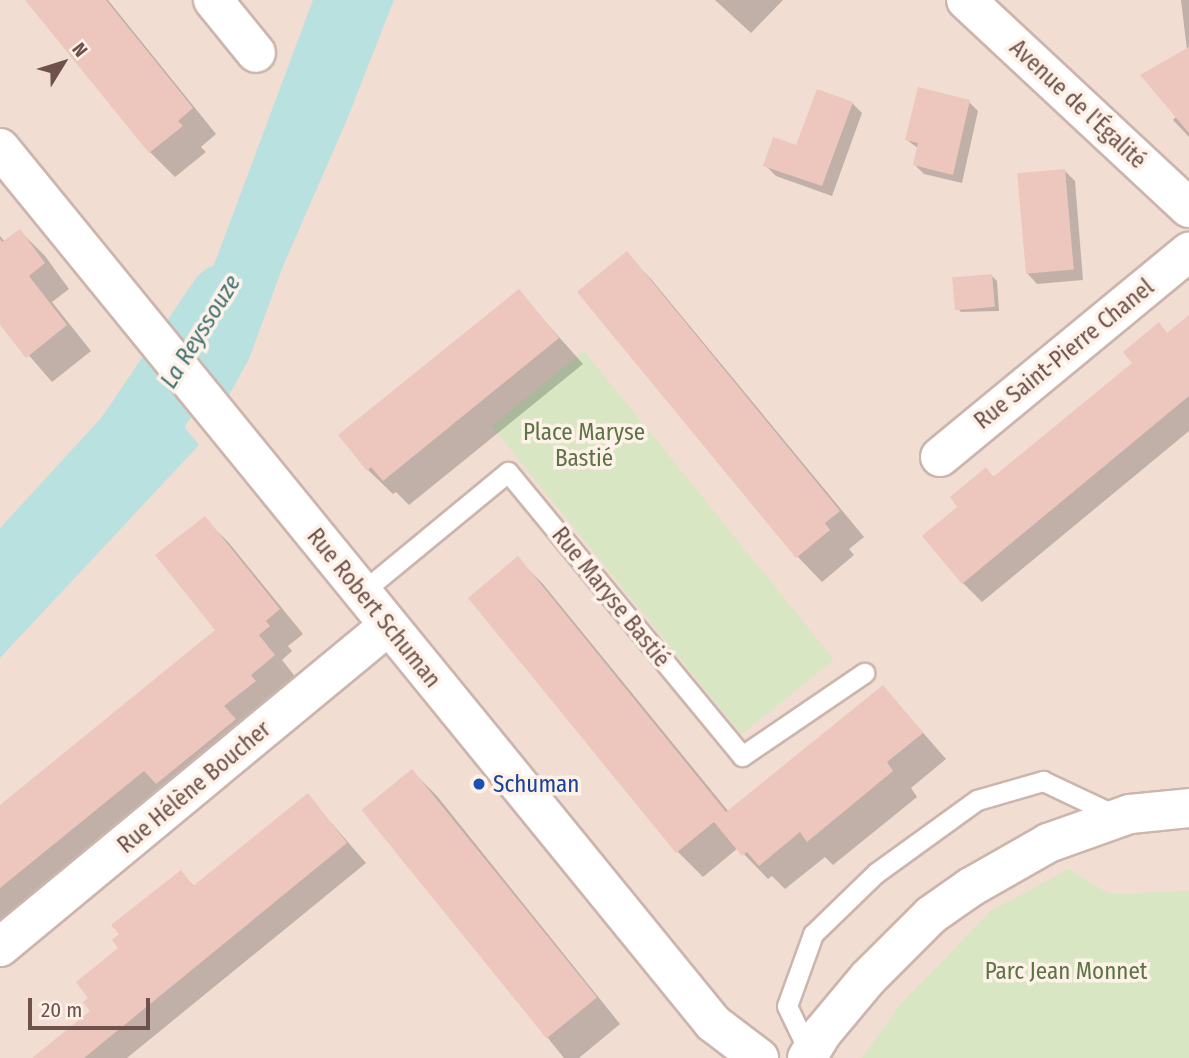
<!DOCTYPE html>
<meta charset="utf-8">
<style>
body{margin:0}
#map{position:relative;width:1189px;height:1058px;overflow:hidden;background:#faede3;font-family:"Fira Sans Condensed",sans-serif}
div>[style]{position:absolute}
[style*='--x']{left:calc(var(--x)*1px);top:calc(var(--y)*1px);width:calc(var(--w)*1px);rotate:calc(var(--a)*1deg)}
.residential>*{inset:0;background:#f1ddd2;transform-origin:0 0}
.green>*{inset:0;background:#d8e6c3;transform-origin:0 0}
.water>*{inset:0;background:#b9e1e0}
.shadow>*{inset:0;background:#0003}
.river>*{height:74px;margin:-37px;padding:0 37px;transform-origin:37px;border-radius:37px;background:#b9e1e0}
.building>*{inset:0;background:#edc7bd;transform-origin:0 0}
.roads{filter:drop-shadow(2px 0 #ccb5ad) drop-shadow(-2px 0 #ccb5ad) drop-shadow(0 2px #ccb5ad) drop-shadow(0 -2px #ccb5ad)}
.service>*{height:19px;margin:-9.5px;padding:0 9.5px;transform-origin:9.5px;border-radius:9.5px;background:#fff}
.minor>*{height:38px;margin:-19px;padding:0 19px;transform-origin:19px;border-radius:19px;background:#fff}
.dots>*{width:19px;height:19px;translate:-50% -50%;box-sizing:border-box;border:4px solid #fdf1e8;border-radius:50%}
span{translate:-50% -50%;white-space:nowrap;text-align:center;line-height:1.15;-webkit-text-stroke:7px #fdf1e8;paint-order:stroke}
.street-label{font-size:23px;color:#6f514b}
.park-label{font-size:23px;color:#5c7444}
.transit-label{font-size:23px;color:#164399}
.left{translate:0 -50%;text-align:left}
.water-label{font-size:24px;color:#417473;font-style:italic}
.north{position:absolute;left:28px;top:28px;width:70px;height:70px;-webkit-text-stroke:5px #fdf1e8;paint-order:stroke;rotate:52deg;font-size:19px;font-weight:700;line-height:28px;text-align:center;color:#6f514b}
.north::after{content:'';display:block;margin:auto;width:24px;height:32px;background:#6f514b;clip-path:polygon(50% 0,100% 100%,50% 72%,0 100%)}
.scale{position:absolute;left:28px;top:998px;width:122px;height:32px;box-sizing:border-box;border:4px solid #6f514b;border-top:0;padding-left:9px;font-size:21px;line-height:24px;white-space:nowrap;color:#6f514b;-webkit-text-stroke:5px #fdf1e8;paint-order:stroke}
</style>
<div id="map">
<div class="residential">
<div style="left:0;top:0;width:1189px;height:1058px"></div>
</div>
<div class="green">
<div style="left:584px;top:351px;width:397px;height:119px;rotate:51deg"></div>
<div style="clip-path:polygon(1069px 869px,1109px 894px,1189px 891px,1189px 1058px,862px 1058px,899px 1006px,991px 911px)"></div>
</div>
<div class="water">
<div style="clip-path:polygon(313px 0,394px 0,346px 122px,283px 266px,249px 359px,228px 397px,178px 338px,196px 313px)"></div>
<div style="clip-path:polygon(150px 385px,199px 445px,0 658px,0 557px,99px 453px)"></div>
</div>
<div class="shadow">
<div style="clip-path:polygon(27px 0,108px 0,216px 134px,201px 147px,206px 152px,175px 177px,150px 152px)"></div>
<div style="clip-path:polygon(715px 0,783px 0,751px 33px)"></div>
<div style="clip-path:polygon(1181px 0,1189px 0,1189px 137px,1173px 120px,1177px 116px,1187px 50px)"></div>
<div style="clip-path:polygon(969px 102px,978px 111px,962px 183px,924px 174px,915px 165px,919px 149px,907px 140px)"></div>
<div style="clip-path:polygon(852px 103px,862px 113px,832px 196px,776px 176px,765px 165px,797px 147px)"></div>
<div style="clip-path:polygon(1065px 171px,1075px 181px,1083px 280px,1037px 284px,1027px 273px)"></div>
<div style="clip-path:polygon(20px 231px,45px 256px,69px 289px,52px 302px,91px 351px,52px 382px,0 322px,0 236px,5px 242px)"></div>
<div style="clip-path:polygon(627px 254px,651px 279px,864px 537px,849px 549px,854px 555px,822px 582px,798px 557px)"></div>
<div style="clip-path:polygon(992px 276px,997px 281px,999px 311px,961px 312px,956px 307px)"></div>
<div style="clip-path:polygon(519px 292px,583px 364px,409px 505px,396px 492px,393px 494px,368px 470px)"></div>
<div style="clip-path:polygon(1189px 317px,1189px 431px,982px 602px,963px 583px,960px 507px,986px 470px,995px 478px,1135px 363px,1159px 325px,1168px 334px)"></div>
<div style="clip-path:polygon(205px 519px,229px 543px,303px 634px,288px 646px,292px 651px,282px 660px,297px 679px,0 932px,0 807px,217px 630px)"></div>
<div style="clip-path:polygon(518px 559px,543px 584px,729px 812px,883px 687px,946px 759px,911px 788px,917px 797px,833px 865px,825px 857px,785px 889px,772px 876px,768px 879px,738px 848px,703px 877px,678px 852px)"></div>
<div style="clip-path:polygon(412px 771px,437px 796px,620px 1024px,579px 1058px,564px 1058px,365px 811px)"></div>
<div style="clip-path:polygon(308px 796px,366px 863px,127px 1058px,34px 1058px,92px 1012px,120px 948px,181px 873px,195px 887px)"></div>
</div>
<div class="river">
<div style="--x:0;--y:583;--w:194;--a:-47.5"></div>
<div style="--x:131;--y:440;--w:168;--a:-55.9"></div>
</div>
<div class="building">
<div style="clip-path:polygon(25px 0,106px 0,193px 108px,178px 121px,183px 126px,149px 153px)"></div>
<div style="clip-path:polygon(1189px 47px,1189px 133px,1140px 75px)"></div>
<div style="clip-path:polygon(918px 87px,970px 100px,953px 175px,913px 165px,918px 143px,905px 140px)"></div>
<div style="clip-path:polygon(817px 89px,853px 102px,822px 186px,763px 166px,773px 137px,796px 145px)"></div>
<div style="left:1065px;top:169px;width:101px;height:48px;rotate:85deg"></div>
<div style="clip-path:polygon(20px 229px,45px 263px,29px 276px,67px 325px,26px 358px,0 325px,0 239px,2px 242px)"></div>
<div style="clip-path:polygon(627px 251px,840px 511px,825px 523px,830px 530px,796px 558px,577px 292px)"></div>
<div style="left:992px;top:274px;width:33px;height:40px;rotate:85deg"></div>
<div style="clip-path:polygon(519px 289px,559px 338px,383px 481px,371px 467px,367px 471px,338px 435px)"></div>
<div style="clip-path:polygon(1189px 315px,1189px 396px,962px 584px,922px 536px,957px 507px,950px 497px,986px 467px,993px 477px,1132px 363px,1123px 352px,1159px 322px,1167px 333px)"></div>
<div style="clip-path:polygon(205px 516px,280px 609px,266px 621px,270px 626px,259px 635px,275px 655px,251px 675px,256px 681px,224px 706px,236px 719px,156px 784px,144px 771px,0 888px,0 805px,215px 630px,155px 555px)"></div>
<div style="clip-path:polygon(518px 556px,726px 812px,883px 685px,923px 733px,887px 762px,893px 771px,807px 842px,800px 832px,759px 866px,747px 852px,742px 856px,714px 822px,676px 853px,468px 598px)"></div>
<div style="left:412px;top:769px;width:294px;height:65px;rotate:51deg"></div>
<div style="clip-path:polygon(308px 793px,347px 843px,84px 1058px,32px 1058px,90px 1011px,83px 1002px,88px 998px,76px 982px,118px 948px,112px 940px,119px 934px,111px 925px,181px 870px,193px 886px)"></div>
</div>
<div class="roads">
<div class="service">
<div style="--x:361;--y:593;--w:190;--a:-39.5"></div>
<div style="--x:508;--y:472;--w:368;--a:50.5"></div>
<div style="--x:742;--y:756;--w:148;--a:-34.2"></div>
<div style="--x:810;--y:1054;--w:53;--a:-115.6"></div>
<div style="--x:787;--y:1006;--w:77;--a:-70.1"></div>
<div style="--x:813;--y:934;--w:88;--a:-44.1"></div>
<div style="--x:876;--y:873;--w:125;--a:-35.9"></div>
<div style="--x:977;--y:800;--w:69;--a:-16.1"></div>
<div style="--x:1043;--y:781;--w:84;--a:25.3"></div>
</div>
<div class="minor">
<div style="--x:213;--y:0;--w:68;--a:50.9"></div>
<div style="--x:966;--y:0;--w:305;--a:43"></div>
<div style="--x:0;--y:148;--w:1129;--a:50.82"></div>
<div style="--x:713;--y:1023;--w:58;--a:37.3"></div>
<div style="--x:940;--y:457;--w:323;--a:-39.5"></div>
<div style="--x:0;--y:947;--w:504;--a:-39.6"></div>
<div style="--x:807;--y:1058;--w:29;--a:-59"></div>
<div style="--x:822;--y:1033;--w:72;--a:-50.1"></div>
<div style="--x:868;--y:978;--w:89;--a:-45"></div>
<div style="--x:931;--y:915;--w:49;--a:-35"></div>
<div style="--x:971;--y:887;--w:89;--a:-29.7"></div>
<div style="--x:1048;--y:843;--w:87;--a:-19.5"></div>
<div style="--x:1130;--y:814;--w:59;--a:-5.8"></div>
</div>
</div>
<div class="dots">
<div style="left:479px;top:784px;background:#1a4fb4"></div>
</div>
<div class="street-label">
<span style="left:1078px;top:104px;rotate:43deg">Avenue de l'Égalité</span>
<span style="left:1064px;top:354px;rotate:-39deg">Rue Saint-Pierre Chanel</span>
<span style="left:611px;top:597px;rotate:51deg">Rue Maryse Bastié</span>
<span style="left:374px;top:608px;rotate:51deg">Rue Robert Schuman</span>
<span style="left:194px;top:787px;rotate:-40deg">Rue Hélène Boucher</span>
</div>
<div class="park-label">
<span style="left:584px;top:445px">Place Maryse<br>Bastié</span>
<span style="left:1066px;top:971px">Parc Jean Monnet</span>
</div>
<div class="transit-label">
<span class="left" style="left:493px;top:784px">Schuman</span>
</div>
<div class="water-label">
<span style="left:201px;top:332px;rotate:-58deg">La Reyssouze</span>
</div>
<div class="north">N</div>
<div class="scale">20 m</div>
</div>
